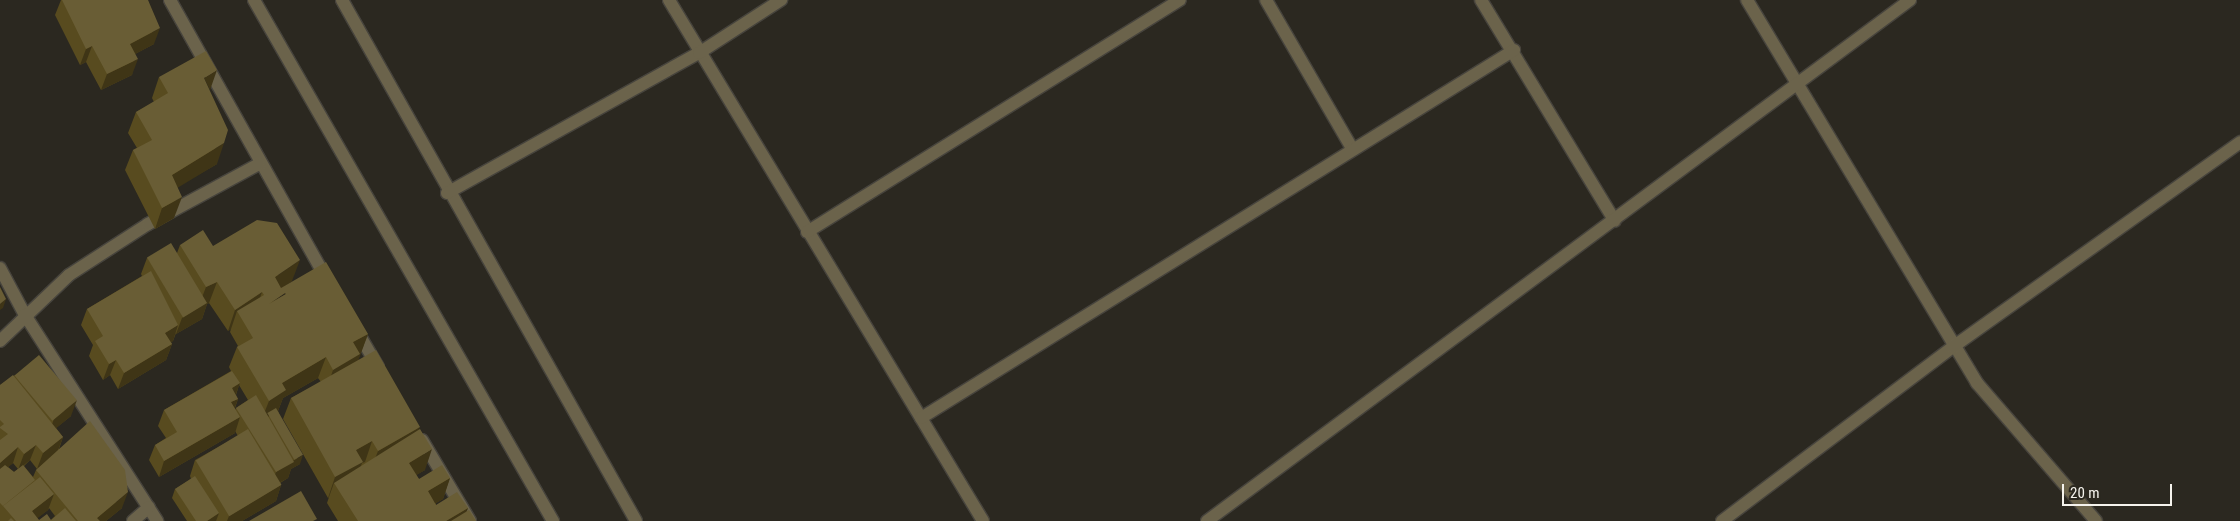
<!DOCTYPE html>
<style>
body{margin:0}
#map{position:relative;width:2240px;height:521px;overflow:hidden;background:#2b2820;font-family:"Roboto Condensed",sans-serif}
div>[style]{position:absolute}
[style*='--x']{left:calc(var(--x)*1px);top:calc(var(--y)*1px);width:calc(var(--w)*1px);rotate:calc(var(--a)*1deg)}
.roads{filter:drop-shadow(1px 0 #47443d) drop-shadow(-1px 0 #47443d) drop-shadow(0 1px #47443d) drop-shadow(0 -1px #47443d)}
.minor>*{height:12px;margin:-6px;padding:0 6px;transform-origin:6px;border-radius:6px;background:#6b634b}
.wall>*{inset:0;background:#584b1f}
.shaded-wall>*{inset:0;background:#3f3516}
.building>*{inset:0;background:#695d35;transform-origin:0 0}
span{translate:-50% -50%;white-space:nowrap;text-align:center;line-height:1.15;-webkit-text-stroke:4.5px #2b2820;paint-order:stroke}
.scale{position:absolute;left:2062px;top:484px;width:110px;height:22px;box-sizing:border-box;border:2px solid #f5f3ed;border-top:0;padding-left:6px;font-size:15px;line-height:18px;white-space:nowrap;color:#f5f3ed;-webkit-text-stroke:4px #2b2820;paint-order:stroke}
</style>
<div id="map">
<div class="roads">
<div class="minor">
<div style="--x:170;--y:0;--w:322;--a:60.7"></div>
<div style="--x:254;--y:0;--w:601;--a:60.15"></div>
<div style="--x:342;--y:0;--w:598;--a:60.56"></div>
<div style="--x:669;--y:0;--w:608;--a:58.92"></div>
<div style="--x:1266;--y:0;--w:173;--a:59.9"></div>
<div style="--x:1481;--y:0;--w:258;--a:58.8"></div>
<div style="--x:1747;--y:0;--w:447;--a:59"></div>
<div style="--x:1977;--y:383;--w:182;--a:49.2"></div>
<div style="--x:447;--y:193;--w:288;--a:-29.1"></div>
<div style="--x:699;--y:53;--w:98;--a:-32.9"></div>
<div style="--x:807;--y:232;--w:439;--a:-31.9"></div>
<div style="--x:0;--y:268;--w:53;--a:62"></div>
<div style="--x:25;--y:315;--w:245;--a:57.3"></div>
<div style="--x:357;--y:331;--w:42;--a:59.7"></div>
<div style="--x:0;--y:341;--w:95;--a:-43.7"></div>
<div style="--x:69;--y:275;--w:94;--a:-32.8"></div>
<div style="--x:148;--y:224;--w:126;--a:-28.4"></div>
<div style="--x:921;--y:418;--w:698;--a:-31.82"></div>
<div style="--x:422;--y:440;--w:94;--a:59.3"></div>
<div style="--x:133;--y:521;--w:21;--a:-41"></div>
<div style="--x:1207;--y:521;--w:875;--a:-36.54"></div>
<div style="--x:1722;--y:521;--w:289;--a:-37"></div>
<div style="--x:1953;--y:347;--w:353;--a:-35.5"></div>
</div>
</div>
<div class="wall">
<div style="clip-path:polygon(61px 0,148px 0,154px 44px,135px 54px,132px 75px,101px 90px,86px 62px,80px 65px,55px 15px)"></div>
<div style="clip-path:polygon(159px 77px,209px 90px,217px 164px,177px 187px,174px 218px,155px 229px,125px 170px,133px 150px,137px 148px,128px 133px,136px 112px,154px 102px,152px 98px)"></div>
<div style="clip-path:polygon(evenodd,180px 245px,213px 246px,292px 281px,281px 288px,368px 334px,358px 360px,419px 430px,425px 470px,416px 475px,419px 479px,450px 478px,443px 499px,436px 503px,436px 505px,468px 508px,466px 512px,476px 521px,338px 521px,327px 503px,329px 497px,328px 498px,283px 419px,291px 398px,321px 382px,318px 378px,283px 398px,278px 411px,300px 464px,291px 469px,288px 478px,280px 483px,281px 485px,276px 501px,242px 521px,187px 521px,172px 498px,175px 489px,191px 479px,190px 476px,195px 460px,238px 436px,235px 431px,235px 433px,159px 477px,149px 460px,155px 445px,166px 438px,158px 426px,164px 410px,231px 371px,229px 367px,237px 347px,238px 346px,230px 332px,231px 329px,228px 331px,209px 303px,207px 304px,202px 319px,176px 334px,176px 333px,173px 341px,171px 342px,172px 344px,166px 360px,118px 389px,110px 375px,103px 380px,89px 356px,93px 345px,81px 325px,87px 309px,142px 276px,141px 274px,147px 258px,177px 253px,180px 245px,285px 293px,286px 294px,270px 303px,285px 293px,180px 245px,239px 385px,248px 400px,236px 408px,236px 410px,235px 408px,238px 399px,236px 395px,239px 385px)"></div>
<div style="clip-path:polygon(evenodd,14px 375px,71px 416px,56px 428px,63px 437px,59px 449px,122px 508px,106px 521px,0 521px,0 385px,14px 376px,14px 375px,30px 460px,37px 469px,36px 470px,33px 477px,24px 466px,30px 460px,14px 375px,13px 463px,18px 469px,14px 472px,8px 467px,13px 463px,14px 375px,49px 508px,55px 516px,51px 520px,39px 520px,37px 518px,48px 510px,49px 508px)"></div>
</div>
<div class="shaded-wall">
<div style="clip-path:polygon(160px 28px,154px 44px,124px 60px,130px 44px)"></div>
<div style="clip-path:polygon(92px 46px,86px 62px,80px 65px,86px 49px)"></div>
<div style="clip-path:polygon(138px 59px,132px 75px,101px 90px,107px 74px)"></div>
<div style="clip-path:polygon(217px 70px,210px 90px,204px 78px)"></div>
<div style="clip-path:polygon(224px 143px,217px 164px,164px 196px,172px 175px)"></div>
<div style="clip-path:polygon(182px 197px,174px 218px,155px 229px,162px 208px)"></div>
<div style="clip-path:polygon(300px 260px,292px 281px,267px 298px,275px 277px)"></div>
<div style="clip-path:polygon(217px 282px,209px 303px,207px 304px,202px 319px,176px 334px,182px 318px,198px 308px,206px 287px)"></div>
<div style="clip-path:polygon(262px 292px,255px 312px,237px 311px,231px 329px,228px 331px,235px 310px)"></div>
<div style="clip-path:polygon(6px 299px,3px 308px,0 310px,0 304px)"></div>
<div style="clip-path:polygon(178px 325px,173px 341px,160px 349px,165px 333px)"></div>
<div style="clip-path:polygon(368px 334px,353px 375px,326px 391px,333px 370px,353px 342px)"></div>
<div style="clip-path:polygon(172px 344px,166px 360px,118px 389px,124px 373px)"></div>
<div style="clip-path:polygon(326px 357px,318px 378px,283px 398px,278px 411px,261px 421px,269px 401px,282px 383px)"></div>
<div style="clip-path:polygon(116px 360px,110px 375px,103px 380px,109px 364px)"></div>
<div style="clip-path:polygon(240px 383px,234px 399px,232px 388px)"></div>
<div style="clip-path:polygon(238px 399px,232px 415px,231px 402px)"></div>
<div style="clip-path:polygon(77px 400px,71px 416px,48px 435px,54px 419px)"></div>
<div style="clip-path:polygon(240px 417px,235px 433px,159px 477px,164px 461px)"></div>
<div style="clip-path:polygon(420px 427px,412px 448px,370px 472px,378px 451px)"></div>
<div style="clip-path:polygon(63px 437px,57px 453px,37px 469px,43px 453px)"></div>
<div style="clip-path:polygon(372px 441px,365px 462px,362px 463px,355px 483px,334px 483px,329px 497px,328px 498px,335px 477px,356px 450px)"></div>
<div style="clip-path:polygon(36px 445px,30px 460px,18px 470px,24px 454px)"></div>
<div style="clip-path:polygon(18px 447px,13px 463px,0 474px,0 463px)"></div>
<div style="clip-path:polygon(432px 449px,425px 470px,401px 484px,409px 463px)"></div>
<div style="clip-path:polygon(303px 455px,300px 464px,291px 469px,288px 478px,270px 488px,276px 472px,291px 462px)"></div>
<div style="clip-path:polygon(450px 478px,443px 499px,421px 512px,428px 491px)"></div>
<div style="clip-path:polygon(281px 485px,276px 501px,242px 521px,227px 521px,229px 516px)"></div>
<div style="clip-path:polygon(128px 492px,122px 508px,106px 521px,96px 521px,97px 518px)"></div>
<div style="clip-path:polygon(54px 494px,48px 510px,34px 521px,32px 511px)"></div>
<div style="clip-path:polygon(468px 508px,463px 521px,446px 521px)"></div>
<div style="clip-path:polygon(219px 513px,216px 521px,207px 521px)"></div>
</div>
<div class="building">
<div style="clip-path:polygon(62px 0,148px 0,160px 28px,130px 44px,138px 59px,107px 74px,92px 46px,86px 49px)"></div>
<div style="clip-path:polygon(206px 51px,217px 70px,204px 78px,228px 130px,224px 143px,172px 175px,182px 197px,162px 208px,133px 150px,152px 140px,136px 112px,168px 93px,159px 77px)"></div>
<div style="clip-path:polygon(evenodd,257px 220px,277px 223px,300px 260px,275px 277px,281px 288px,326px 262px,368px 334px,353px 342px,360px 354px,333px 370px,326px 357px,282px 383px,286px 390px,269px 401px,237px 347px,253px 338px,237px 311px,264px 295px,262px 292px,235px 310px,217px 282px,206px 287px,180px 245px,203px 230px,213px 246px,257px 220px,285px 293px,286px 294px,269px 304px,285px 293px)"></div>
<div style="left:171px;top:243px;width:70px;height:28px;rotate:59deg"></div>
<div style="clip-path:polygon(151px 271px,178px 325px,165px 333px,172px 344px,124px 373px,116px 360px,109px 364px,95px 341px,103px 336px,87px 309px)"></div>
<div style="clip-path:polygon(0 287px,6px 299px,0 304px)"></div>
<div style="clip-path:polygon(376px 350px,420px 427px,378px 451px,372px 441px,356px 450px,363px 462px,335px 477px,291px 398px)"></div>
<div style="left:39px;top:355px;width:59px;height:32px;rotate:50deg"></div>
<div style="clip-path:polygon(232px 371px,240px 383px,232px 388px,238px 399px,231px 402px,240px 417px,164px 461px,155px 445px,177px 432px,164px 410px)"></div>
<div style="clip-path:polygon(13px 375px,63px 437px,43px 453px,36px 445px,24px 454px,18px 447px,0 463px,0 440px,8px 434px,0 428px,0 427px,4px 424px,0 420px,0 385px)"></div>
<div style="clip-path:polygon(256px 395px,294px 462px,276px 472px,236px 408px)"></div>
<div style="left:276px;top:408px;width:54px;height:10px;rotate:60deg"></div>
<div style="clip-path:polygon(90px 421px,125px 470px,128px 492px,97px 518px,100px 521px,78px 521px,36px 470px)"></div>
<div style="left:248px;top:429px;width:65px;height:61px;rotate:59deg"></div>
<div style="clip-path:polygon(420px 429px,432px 449px,409px 463px,419px 479px,442px 465px,450px 478px,428px 491px,436px 505px,457px 492px,468px 508px,446px 521px,358px 521px,334px 483px)"></div>
<div style="clip-path:polygon(5px 465px,14px 472px,23px 465px,35px 480px,3px 506px,0 503px,0 469px)"></div>
<div style="clip-path:polygon(195px 476px,219px 513px,207px 521px,196px 521px,175px 489px)"></div>
<div style="clip-path:polygon(40px 477px,54px 494px,32px 511px,39px 520px,47px 514px,51px 520px,65px 508px,76px 521px,16px 521px,3px 506px)"></div>
<div style="clip-path:polygon(301px 491px,317px 519px,313px 521px,249px 521px)"></div>
<div style="clip-path:polygon(469px 510px,476px 521px,451px 521px)"></div>
<div style="clip-path:polygon(11px 518px,14px 521px,8px 521px)"></div>
</div>
<div class="scale">20 m</div>
</div>
